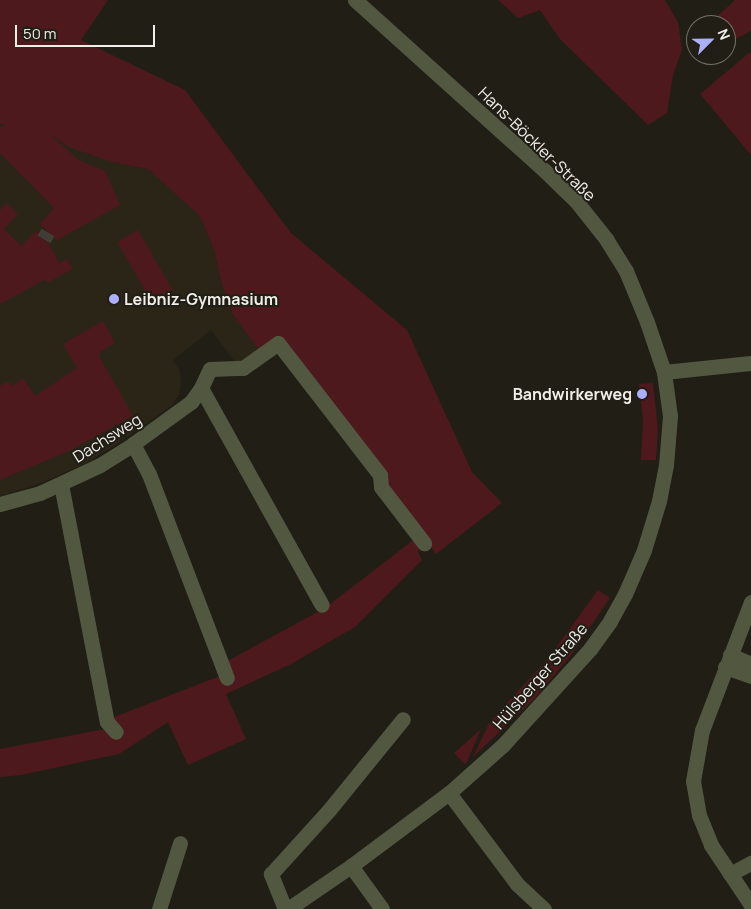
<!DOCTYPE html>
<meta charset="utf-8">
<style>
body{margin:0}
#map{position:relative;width:751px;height:909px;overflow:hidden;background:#211e16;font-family:Manrope,sans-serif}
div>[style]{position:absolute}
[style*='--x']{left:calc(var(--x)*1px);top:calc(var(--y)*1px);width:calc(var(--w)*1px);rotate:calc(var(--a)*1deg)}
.built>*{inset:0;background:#2b2518}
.green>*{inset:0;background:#4d191c;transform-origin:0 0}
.minor-tunnel>*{height:15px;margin-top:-7.5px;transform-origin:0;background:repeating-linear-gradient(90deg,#403d36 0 15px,transparent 0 23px)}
.minor>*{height:15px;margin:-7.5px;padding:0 7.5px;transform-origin:7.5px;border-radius:7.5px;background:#525840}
.dots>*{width:14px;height:14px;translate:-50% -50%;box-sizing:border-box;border:2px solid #211e16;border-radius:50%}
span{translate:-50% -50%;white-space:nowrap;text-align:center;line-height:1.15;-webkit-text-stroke:4px #211e16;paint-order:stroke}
.street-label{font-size:16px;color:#f0eee9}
.poi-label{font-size:16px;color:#f0eee9;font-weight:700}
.left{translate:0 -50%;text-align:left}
.right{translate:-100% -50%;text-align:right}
.north{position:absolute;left:686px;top:15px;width:50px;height:50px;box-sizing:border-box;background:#211e16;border:1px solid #74716a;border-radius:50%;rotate:67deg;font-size:14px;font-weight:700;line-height:20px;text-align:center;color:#f0eee9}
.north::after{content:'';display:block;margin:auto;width:18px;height:22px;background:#acaffb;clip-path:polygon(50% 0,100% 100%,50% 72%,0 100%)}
.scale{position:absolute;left:15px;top:25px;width:140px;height:22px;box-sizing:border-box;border:2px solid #f0eee9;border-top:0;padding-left:6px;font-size:15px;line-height:18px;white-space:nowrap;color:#f0eee9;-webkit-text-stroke:4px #211e16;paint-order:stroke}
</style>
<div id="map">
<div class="built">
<div style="clip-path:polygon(2px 123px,37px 125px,112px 162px,148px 169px,167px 184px,200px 216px,214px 250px,222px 285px,232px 313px,259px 350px,238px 366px,211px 330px,173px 360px,179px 369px,181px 382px,179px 394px,172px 405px,120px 442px,84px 464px,41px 483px,0 496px,0 124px)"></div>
</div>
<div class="green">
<div style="clip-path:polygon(0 0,108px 0,81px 40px,185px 90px,291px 233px,407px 330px,472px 472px,502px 503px,436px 554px,384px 486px,278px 336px,259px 350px,232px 313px,222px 285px,214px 250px,200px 216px,148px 169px,112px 162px,69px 147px,50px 134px,78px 160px,105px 171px,120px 205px,57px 240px,49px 233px,40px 224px,54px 208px,0 153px,0 127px,5px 124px,0 124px)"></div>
<div style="clip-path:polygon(498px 0,665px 0,678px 22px,682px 50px,673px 75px,667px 113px,648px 125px,560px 39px,540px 10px,518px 18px)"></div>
<div style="clip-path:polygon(735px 0,751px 0,751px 31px,726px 44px,726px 25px,714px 25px,712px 21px)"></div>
<div style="clip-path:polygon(750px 52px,751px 54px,751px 155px,700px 94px)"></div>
<div style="clip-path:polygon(7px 203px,18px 214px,4px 229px,21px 246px,36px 231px,49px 244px,59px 263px,67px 259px,72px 269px,49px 282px,44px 280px,0 304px,0 210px)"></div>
<div style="left:138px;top:230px;width:69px;height:24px;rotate:60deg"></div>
<div style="clip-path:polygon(103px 321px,115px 343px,100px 352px,99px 356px,133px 416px,71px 450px,0 480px,0 386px,8px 381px,12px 386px,23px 378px,35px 396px,77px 368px,63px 344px)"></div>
<div style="clip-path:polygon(653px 383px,658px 430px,656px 460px,641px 460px,643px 420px,639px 384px)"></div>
<div style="clip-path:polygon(416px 538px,420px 543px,418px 552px,422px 560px,355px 627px,291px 664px,226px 694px,246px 739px,188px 765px,168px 722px,119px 754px,21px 775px,0 777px,0 749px,105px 729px,104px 721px,225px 674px,222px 664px,325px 608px)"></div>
<div style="clip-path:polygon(598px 590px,610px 598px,571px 655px,534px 699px,473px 757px,490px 721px,547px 660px)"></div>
<div style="clip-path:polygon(481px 729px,467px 762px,465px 764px,454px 753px)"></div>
</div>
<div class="minor-tunnel">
<div style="--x:44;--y:239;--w:8;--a:-60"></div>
</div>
<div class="minor">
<div style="--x:664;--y:372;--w:87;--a:-5.9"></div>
<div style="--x:201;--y:388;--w:248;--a:60.9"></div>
<div style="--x:133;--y:444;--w:34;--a:62"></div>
<div style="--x:149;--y:474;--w:218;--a:69.1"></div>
<div style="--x:61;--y:484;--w:242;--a:79.1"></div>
<div style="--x:107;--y:722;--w:13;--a:48"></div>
<div style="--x:0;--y:504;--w:41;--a:-15.4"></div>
<div style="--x:40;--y:493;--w:66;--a:-25"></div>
<div style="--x:100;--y:465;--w:39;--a:-32"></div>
<div style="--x:133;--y:444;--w:72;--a:-35.9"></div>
<div style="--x:191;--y:402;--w:17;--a:-54"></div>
<div style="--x:201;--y:388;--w:21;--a:-65"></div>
<div style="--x:210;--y:369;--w:33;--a:-2"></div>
<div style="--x:243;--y:368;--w:43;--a:-35.5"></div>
<div style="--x:278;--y:343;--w:167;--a:52.3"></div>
<div style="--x:380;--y:475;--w:12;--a:85"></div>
<div style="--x:381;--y:487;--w:71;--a:52.5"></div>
<div style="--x:751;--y:602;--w:137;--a:110.9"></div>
<div style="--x:702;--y:730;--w:52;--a:100"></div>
<div style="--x:693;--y:781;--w:35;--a:80"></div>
<div style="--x:699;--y:815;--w:32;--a:68"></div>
<div style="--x:711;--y:845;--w:72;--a:56.3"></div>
<div style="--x:730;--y:655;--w:23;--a:23"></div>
<div style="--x:725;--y:667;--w:28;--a:19"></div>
<div style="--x:449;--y:793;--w:114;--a:53.2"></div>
<div style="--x:517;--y:884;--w:37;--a:43"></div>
<div style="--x:351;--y:866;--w:53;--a:54.2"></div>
<div style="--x:730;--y:874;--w:24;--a:-28"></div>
<div style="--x:159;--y:909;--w:69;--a:-72.3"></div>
<div style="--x:285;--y:909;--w:38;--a:-112"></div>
<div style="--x:271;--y:874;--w:86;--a:-47.8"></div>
<div style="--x:329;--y:810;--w:117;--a:-50.9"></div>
<div style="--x:288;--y:909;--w:76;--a:-34.3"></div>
<div style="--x:351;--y:866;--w:122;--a:-36.7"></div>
<div style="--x:449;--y:793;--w:72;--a:-41.6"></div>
<div style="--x:503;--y:745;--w:130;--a:-47.8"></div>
<div style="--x:590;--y:649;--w:34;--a:-54"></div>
<div style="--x:610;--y:621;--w:31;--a:-61"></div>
<div style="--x:625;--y:594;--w:48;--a:-66.6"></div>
<div style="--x:644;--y:550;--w:51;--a:-73"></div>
<div style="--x:659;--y:501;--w:37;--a:-79"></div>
<div style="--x:666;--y:465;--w:49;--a:-85.3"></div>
<div style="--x:670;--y:416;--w:44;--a:-97.8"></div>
<div style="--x:664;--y:372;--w:53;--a:-108.8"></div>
<div style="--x:647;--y:322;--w:55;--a:-112.4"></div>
<div style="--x:626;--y:271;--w:36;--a:-122"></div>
<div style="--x:607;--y:240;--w:50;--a:-128.5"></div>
<div style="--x:576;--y:201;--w:43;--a:-135.9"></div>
<div style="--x:545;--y:171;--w:256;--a:-138"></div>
</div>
<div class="dots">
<div style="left:114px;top:299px;background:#acaffb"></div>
<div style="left:642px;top:394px;background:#acaffb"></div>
</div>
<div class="street-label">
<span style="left:537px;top:144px;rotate:44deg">Hans-Böckler-Straße</span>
<span style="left:107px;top:438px;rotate:-32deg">Dachsweg</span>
<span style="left:540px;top:676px;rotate:-49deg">Hülsberger Straße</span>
</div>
<div class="poi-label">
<span class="left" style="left:124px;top:299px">Leibniz-Gymnasium</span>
<span class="right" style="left:632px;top:394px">Bandwirkerweg</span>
</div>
<div class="north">N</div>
<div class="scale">50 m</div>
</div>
